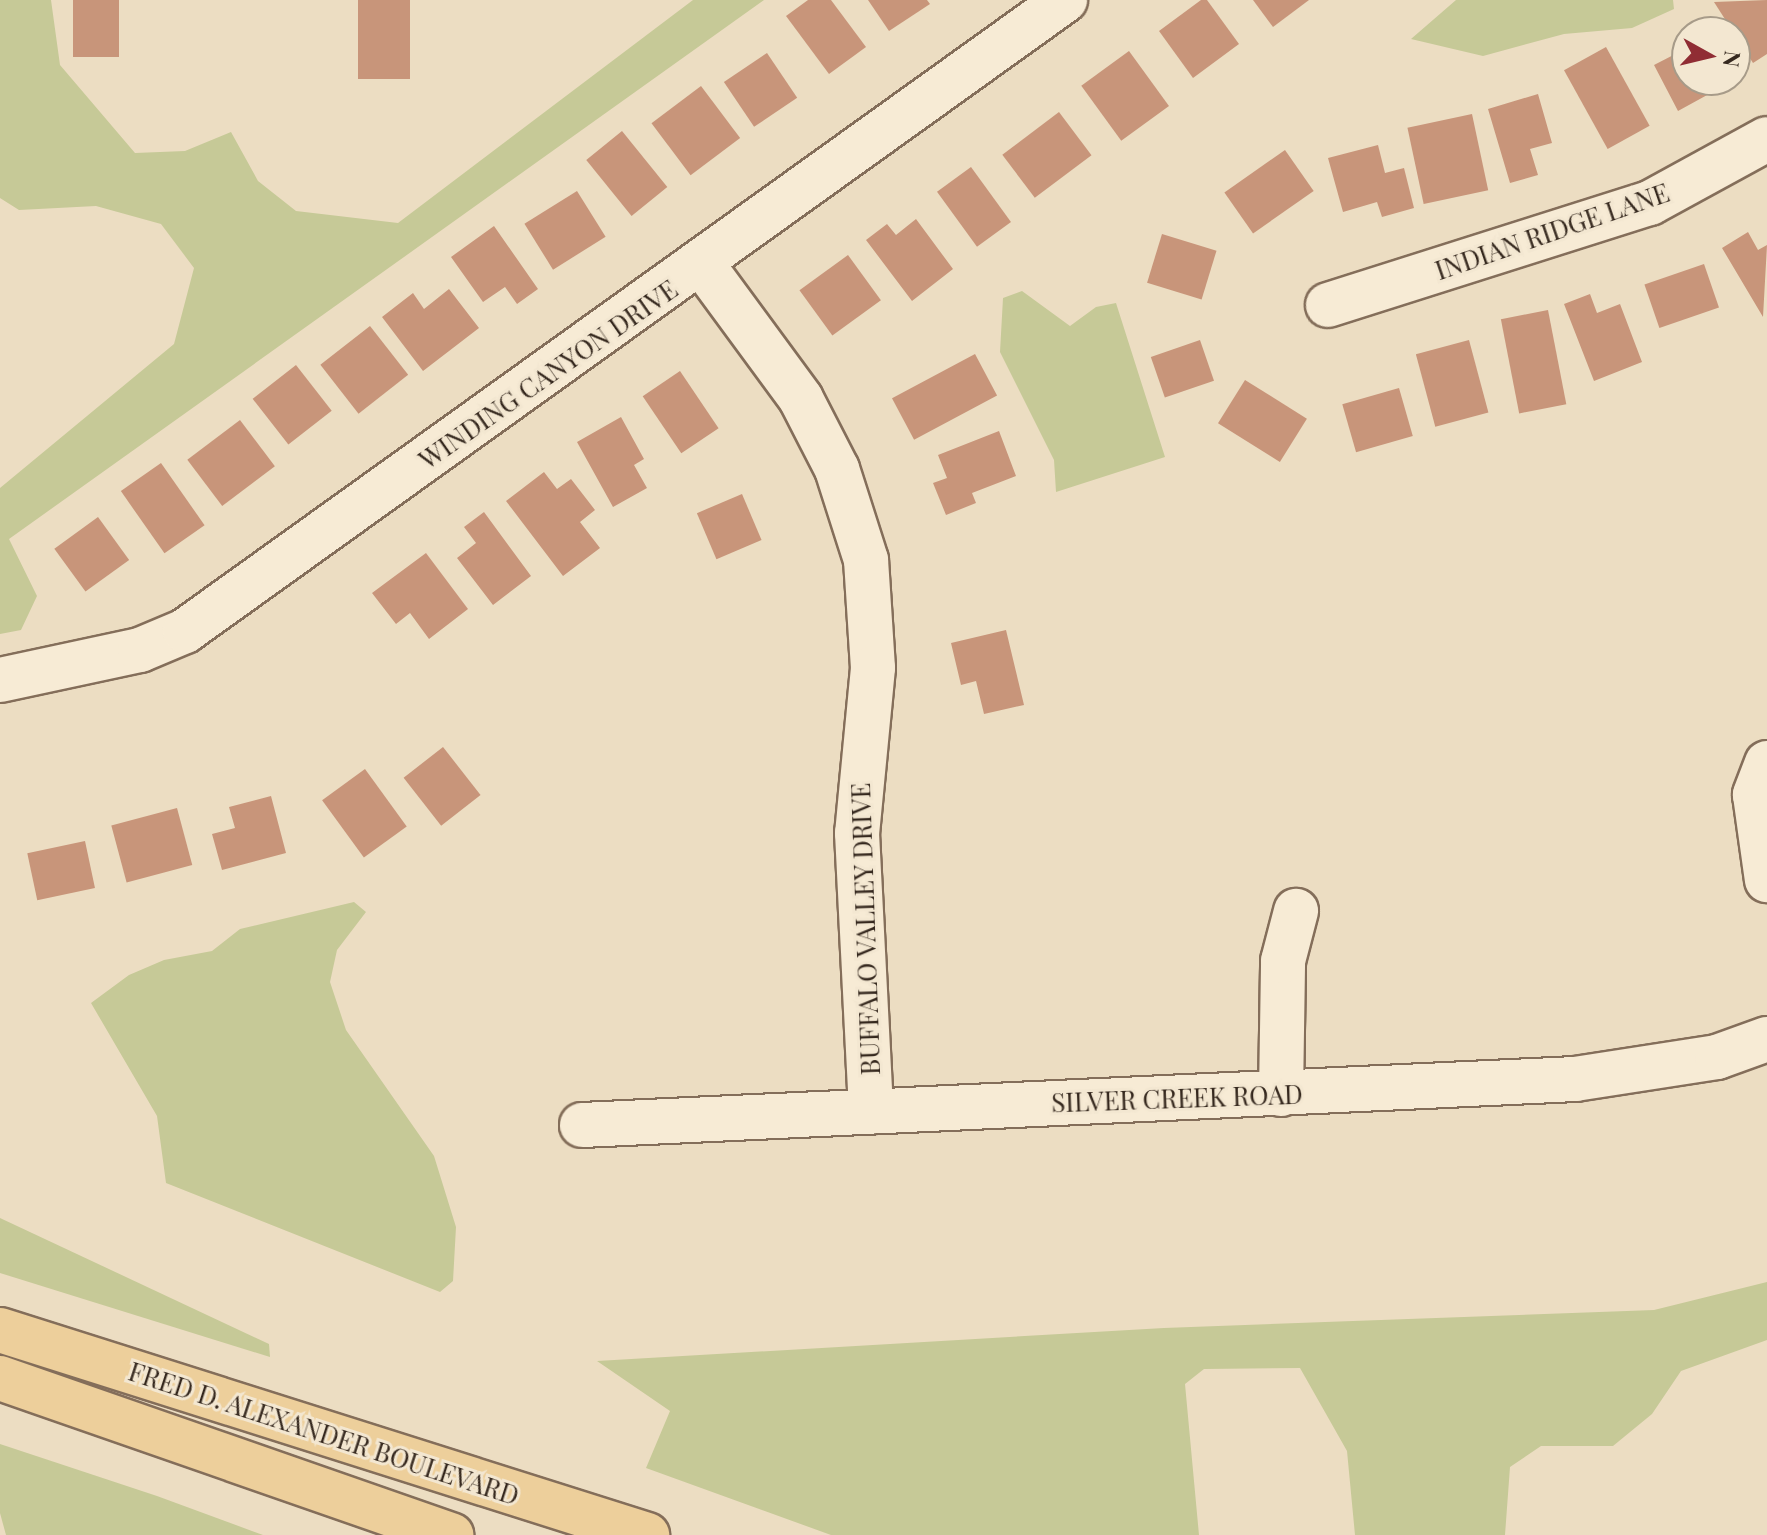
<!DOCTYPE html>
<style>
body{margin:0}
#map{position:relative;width:1767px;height:1535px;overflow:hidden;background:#ecddc2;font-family:"Playfair Display",serif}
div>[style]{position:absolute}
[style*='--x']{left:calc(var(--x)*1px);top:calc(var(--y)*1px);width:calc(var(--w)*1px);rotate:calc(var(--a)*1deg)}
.green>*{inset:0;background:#c6c997}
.building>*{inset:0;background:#c8957a;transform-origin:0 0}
.roads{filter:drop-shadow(2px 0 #846e5a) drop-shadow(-2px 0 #846e5a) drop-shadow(0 2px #846e5a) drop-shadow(0 -2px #846e5a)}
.minor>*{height:44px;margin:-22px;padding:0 22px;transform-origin:22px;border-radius:22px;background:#f7ebd5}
.major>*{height:44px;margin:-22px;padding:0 22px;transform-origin:22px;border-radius:22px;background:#edcf9b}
span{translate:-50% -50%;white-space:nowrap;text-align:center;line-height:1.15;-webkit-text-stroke:6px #f3e7d1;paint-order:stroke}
.street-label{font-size:26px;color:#35281e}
.north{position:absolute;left:1671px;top:16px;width:80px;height:80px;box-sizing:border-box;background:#f3e7d1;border:2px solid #a79b89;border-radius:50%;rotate:98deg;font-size:22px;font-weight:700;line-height:32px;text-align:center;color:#35281e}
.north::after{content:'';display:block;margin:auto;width:28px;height:36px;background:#902d34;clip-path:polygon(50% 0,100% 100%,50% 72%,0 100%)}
</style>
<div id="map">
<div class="green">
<div style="clip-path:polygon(0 0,51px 0,60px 65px,135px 153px,185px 151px,231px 132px,258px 181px,296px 211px,398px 223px,693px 0,764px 0,9px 539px,37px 596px,21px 630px,0 634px,0 488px,174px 344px,194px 268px,161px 224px,96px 206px,19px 210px,0 198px)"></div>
<div style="clip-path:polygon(1456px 0,1673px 0,1674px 9px,1632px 28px,1564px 34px,1483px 56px,1411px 39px)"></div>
<div style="clip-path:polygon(1022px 291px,1070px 326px,1096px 307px,1116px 303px,1165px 457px,1056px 492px,1054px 460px,1000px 352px,1003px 298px)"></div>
<div style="clip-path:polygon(354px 902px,366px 912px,337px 950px,330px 982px,346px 1030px,434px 1156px,456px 1227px,453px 1281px,440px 1292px,166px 1183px,157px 1116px,91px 1003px,129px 975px,164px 960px,212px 951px,240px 929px)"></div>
<div style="clip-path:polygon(0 1218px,269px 1344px,270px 1357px,0 1273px)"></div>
<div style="clip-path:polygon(1767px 1282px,1767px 1340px,1681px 1371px,1652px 1414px,1613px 1446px,1541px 1446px,1510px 1467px,1505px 1535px,1355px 1535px,1347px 1451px,1300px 1368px,1204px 1369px,1185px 1384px,1199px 1535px,831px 1535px,646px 1468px,670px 1411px,597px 1361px,1164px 1328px,1654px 1310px)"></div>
<div style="clip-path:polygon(0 1444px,157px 1496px,263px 1535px,6px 1535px,0 1513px)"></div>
</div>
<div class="building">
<div style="left:73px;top:0;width:46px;height:57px"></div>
<div style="left:358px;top:0;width:52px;height:79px"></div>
<div style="clip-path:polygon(808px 0,831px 0,866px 47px,829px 74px,786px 16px)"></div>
<div style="clip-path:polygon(868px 0,927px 0,930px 4px,889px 31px)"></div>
<div style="clip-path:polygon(1201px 0,1207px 0,1239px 44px,1193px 78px,1159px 31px)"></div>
<div style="clip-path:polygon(1253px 0,1309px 0,1273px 27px)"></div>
<div style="clip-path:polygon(1767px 0,1767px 54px,1753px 63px,1714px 2px)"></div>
<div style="left:1606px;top:47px;width:90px;height:48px;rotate:61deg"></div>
<div style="clip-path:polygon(1687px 48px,1687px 80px,1729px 83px,1678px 111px,1654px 65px)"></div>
<div style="left:1129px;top:51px;width:68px;height:59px;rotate:54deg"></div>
<div style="left:767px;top:53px;width:54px;height:52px;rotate:56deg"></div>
<div style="left:701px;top:86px;width:65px;height:62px;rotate:53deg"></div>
<div style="clip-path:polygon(1538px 94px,1552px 143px,1530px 149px,1538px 175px,1510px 183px,1488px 109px)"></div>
<div style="left:1059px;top:112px;width:54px;height:71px;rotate:53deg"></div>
<div style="left:1472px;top:114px;width:78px;height:66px;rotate:78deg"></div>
<div style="left:622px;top:131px;width:72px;height:46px;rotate:51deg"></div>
<div style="clip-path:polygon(1378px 145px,1385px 173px,1404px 168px,1414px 208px,1382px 217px,1377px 202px,1343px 212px,1328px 158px)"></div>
<div style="left:1285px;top:150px;width:50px;height:74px;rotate:55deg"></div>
<div style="left:971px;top:167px;width:68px;height:42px;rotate:54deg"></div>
<div style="left:577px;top:191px;width:54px;height:62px;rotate:58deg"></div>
<div style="clip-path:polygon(916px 219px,953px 269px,912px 301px,866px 240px,887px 224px,896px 235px)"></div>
<div style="clip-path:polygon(494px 226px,538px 289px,517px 304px,505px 287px,483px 302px,451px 257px)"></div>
<div style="clip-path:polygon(1748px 232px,1758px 250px,1767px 245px,1763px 317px,1722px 248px)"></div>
<div style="left:1162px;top:234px;width:57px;height:51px;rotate:17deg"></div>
<div style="left:848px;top:255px;width:56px;height:60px;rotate:54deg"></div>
<div style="left:1704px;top:264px;width:46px;height:63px;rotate:71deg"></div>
<div style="clip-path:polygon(449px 289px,479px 328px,423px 371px,382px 317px,413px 293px,424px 309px)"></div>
<div style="clip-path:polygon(1590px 294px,1597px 313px,1620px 304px,1642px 362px,1594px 381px,1564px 304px)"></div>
<div style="left:1548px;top:310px;width:96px;height:48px;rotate:79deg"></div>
<div style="left:370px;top:326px;width:62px;height:63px;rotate:52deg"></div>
<div style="left:1200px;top:340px;width:43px;height:52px;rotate:71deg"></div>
<div style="left:1469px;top:340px;width:75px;height:55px;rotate:75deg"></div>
<div style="left:975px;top:354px;width:47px;height:94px;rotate:62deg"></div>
<div style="left:296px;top:365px;width:58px;height:55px;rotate:52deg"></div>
<div style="left:680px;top:371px;width:69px;height:45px;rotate:56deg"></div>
<div style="left:1245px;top:380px;width:73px;height:51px;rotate:32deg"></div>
<div style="left:1399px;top:388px;width:50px;height:59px;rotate:74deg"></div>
<div style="clip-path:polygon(621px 417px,644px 459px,634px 465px,647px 488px,613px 507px,577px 442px)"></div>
<div style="left:240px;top:420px;width:58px;height:66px;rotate:53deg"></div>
<div style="clip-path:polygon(999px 431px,1016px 476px,972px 493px,976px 503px,946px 515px,933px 483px,947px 478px,938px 455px)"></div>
<div style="left:161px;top:463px;width:76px;height:49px;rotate:55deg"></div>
<div style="clip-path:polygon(544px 472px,557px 489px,571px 479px,595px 510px,580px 522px,600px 548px,563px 576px,506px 501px)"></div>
<div style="left:742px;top:494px;width:50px;height:49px;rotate:67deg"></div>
<div style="clip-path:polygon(484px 512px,531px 576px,493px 605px,457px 558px,476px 543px,464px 527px)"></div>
<div style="left:98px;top:517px;width:53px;height:54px;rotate:54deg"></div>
<div style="clip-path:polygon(426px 553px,468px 609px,429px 639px,410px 613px,396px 624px,372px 593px)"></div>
<div style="clip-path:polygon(1006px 630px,1024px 705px,984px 714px,976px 681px,961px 685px,951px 643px)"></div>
<div style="left:443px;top:747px;width:61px;height:50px;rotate:52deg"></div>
<div style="left:365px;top:769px;width:71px;height:53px;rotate:54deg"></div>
<div style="clip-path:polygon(271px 796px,286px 853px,222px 870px,212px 834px,235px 828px,229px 807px)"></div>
<div style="left:177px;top:808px;width:59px;height:68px;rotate:75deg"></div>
<div style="left:85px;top:841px;width:48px;height:59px;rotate:78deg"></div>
</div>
<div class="roads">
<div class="minor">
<div style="--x:702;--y:264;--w:167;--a:53.7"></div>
<div style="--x:801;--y:399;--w:79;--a:62.8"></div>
<div style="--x:837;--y:469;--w:96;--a:72.3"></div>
<div style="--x:866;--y:560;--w:108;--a:86.3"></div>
<div style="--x:873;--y:668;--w:166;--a:95.5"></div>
<div style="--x:857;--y:833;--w:279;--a:87.1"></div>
<div style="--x:1328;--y:305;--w:338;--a:-17.6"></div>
<div style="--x:1650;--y:203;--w:133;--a:-28.7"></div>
<div style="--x:0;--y:680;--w:143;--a:-12.1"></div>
<div style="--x:140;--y:650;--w:49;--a:-22.9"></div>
<div style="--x:185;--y:631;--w:1083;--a:-35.64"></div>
<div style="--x:1767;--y:763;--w:34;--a:111"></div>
<div style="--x:1755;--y:795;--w:86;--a:82"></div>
<div style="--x:1281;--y:1094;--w:133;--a:-89.1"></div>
<div style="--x:1283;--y:961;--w:52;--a:-75.4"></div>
<div style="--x:582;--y:1125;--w:994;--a:-2.65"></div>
<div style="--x:1575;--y:1079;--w:144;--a:-8.8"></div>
<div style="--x:1717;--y:1057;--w:53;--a:-19.8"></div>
</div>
<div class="major">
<div style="--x:0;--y:1330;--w:679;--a:17.58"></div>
<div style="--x:0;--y:1378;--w:478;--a:19.2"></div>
</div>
</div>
<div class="street-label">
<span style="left:1552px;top:231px;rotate:-19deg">INDIAN RIDGE LANE</span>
<span style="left:548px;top:374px;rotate:-35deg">WINDING CANYON DRIVE</span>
<span style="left:865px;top:929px;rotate:-92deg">BUFFALO VALLEY DRIVE</span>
<span style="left:1177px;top:1098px;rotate:-2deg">SILVER CREEK ROAD</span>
<span style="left:324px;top:1433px;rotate:18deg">FRED D. ALEXANDER BOULEVARD</span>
</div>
<div class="north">N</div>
</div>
